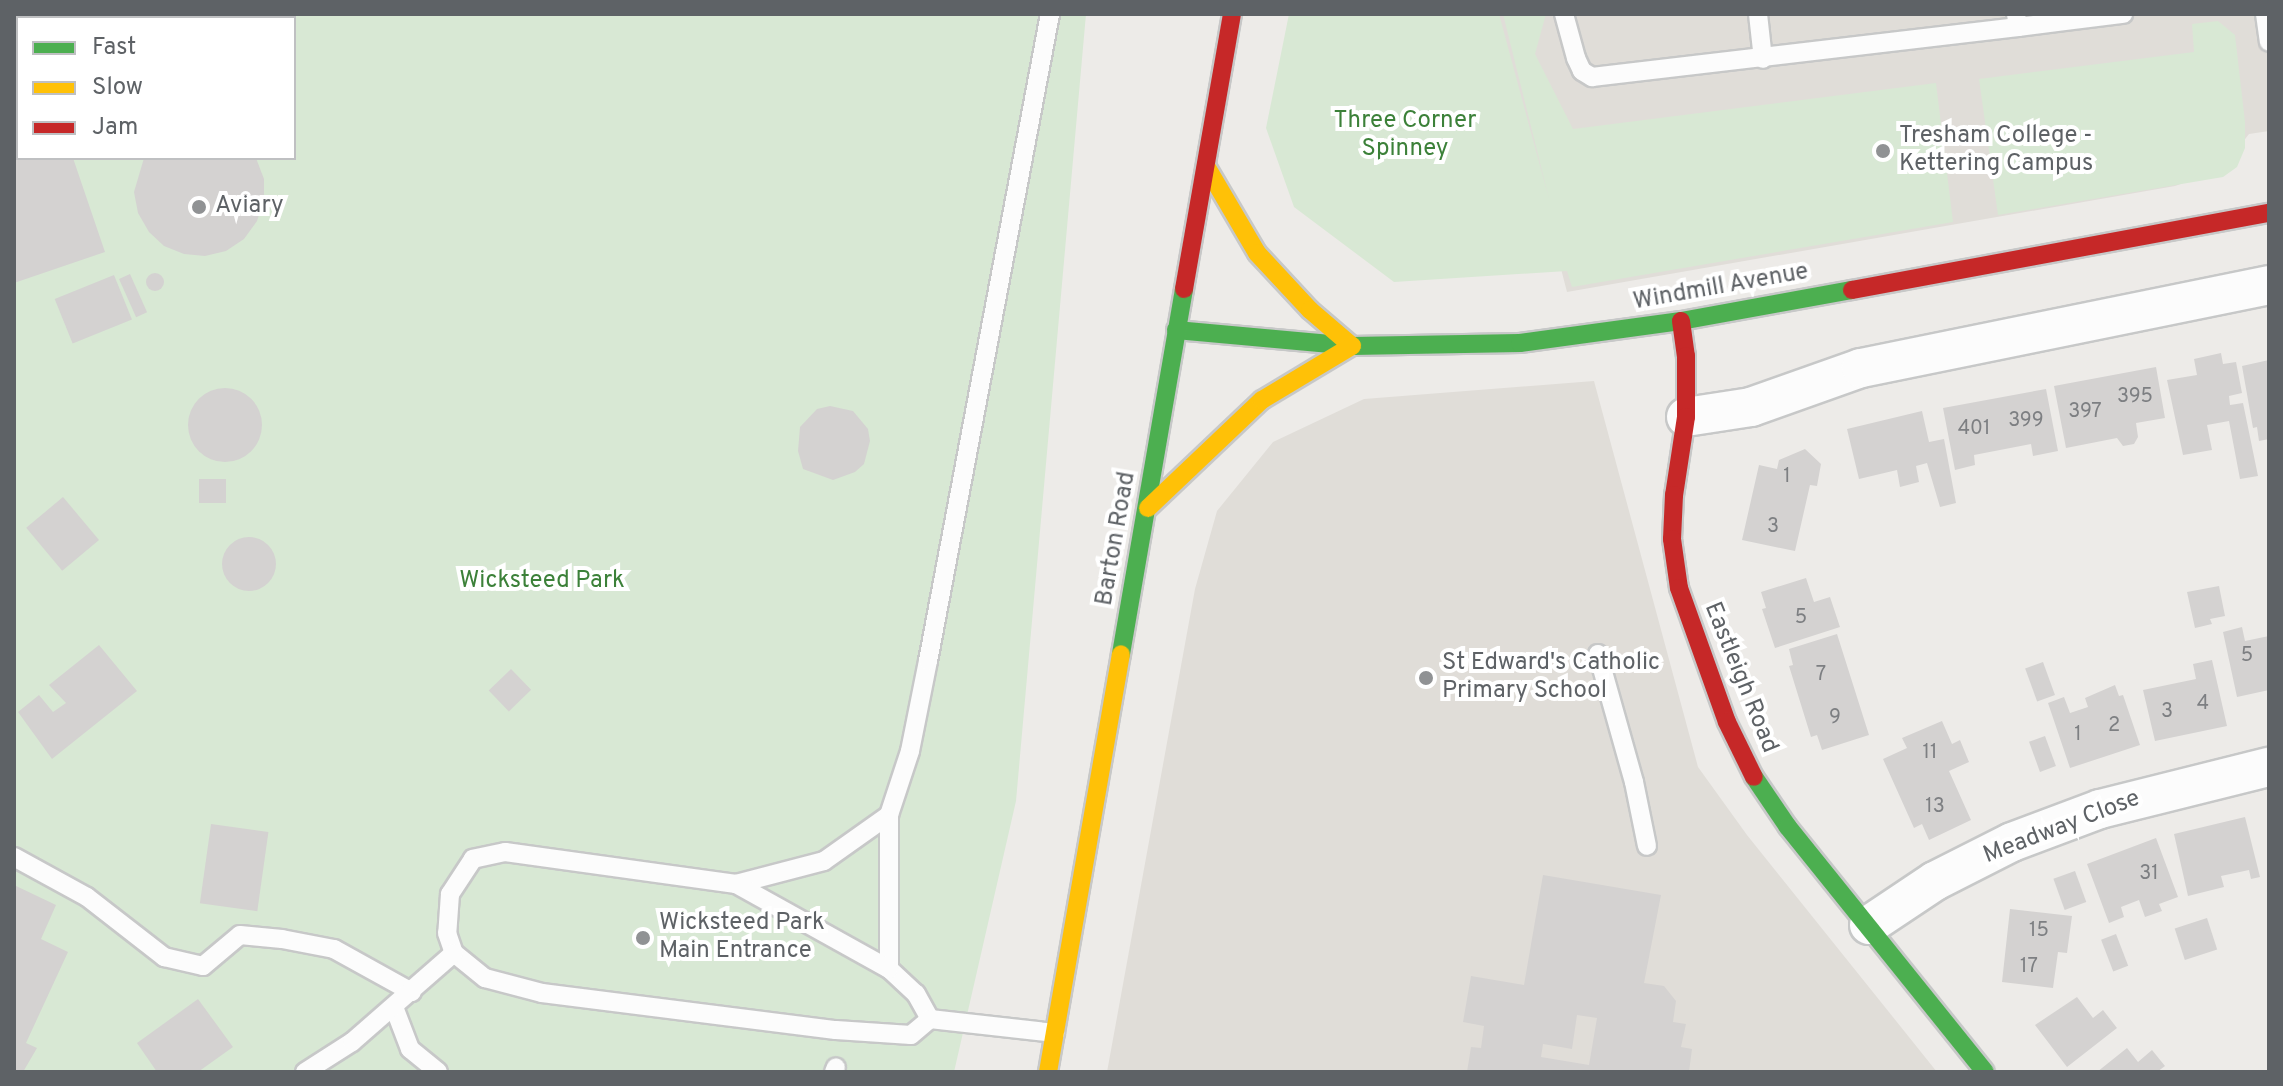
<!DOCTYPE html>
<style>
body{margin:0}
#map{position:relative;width:2283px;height:1086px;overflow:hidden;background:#edebe8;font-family:Overpass,sans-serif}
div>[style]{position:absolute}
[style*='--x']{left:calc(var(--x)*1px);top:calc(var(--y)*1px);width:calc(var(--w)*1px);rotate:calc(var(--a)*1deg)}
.education>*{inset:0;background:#e0ddd8}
.green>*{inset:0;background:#d8e8d4}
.building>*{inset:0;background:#d4d2d1;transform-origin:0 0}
.round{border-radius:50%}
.roads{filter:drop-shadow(2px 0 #c7c8c8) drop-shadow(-2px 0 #c7c8c8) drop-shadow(0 2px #c7c8c8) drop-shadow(0 -2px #c7c8c8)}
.lane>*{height:18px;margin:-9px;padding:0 9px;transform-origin:9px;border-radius:9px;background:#fcfcfc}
.street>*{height:38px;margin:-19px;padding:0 19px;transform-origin:19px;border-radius:19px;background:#fcfcfc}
.fast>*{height:18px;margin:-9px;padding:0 9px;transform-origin:9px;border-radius:9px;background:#4caf50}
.slow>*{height:18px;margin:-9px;padding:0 9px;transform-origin:9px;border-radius:9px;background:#ffc107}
.jam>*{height:18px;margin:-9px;padding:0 9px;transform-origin:9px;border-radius:9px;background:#c62828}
.dots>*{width:22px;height:22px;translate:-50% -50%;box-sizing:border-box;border:4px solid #fff;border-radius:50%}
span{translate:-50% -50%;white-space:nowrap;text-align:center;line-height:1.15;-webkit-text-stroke:8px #fff;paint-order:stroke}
.number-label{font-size:20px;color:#7d7f82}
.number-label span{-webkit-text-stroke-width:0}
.park-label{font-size:24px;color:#3c8139}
.poi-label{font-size:24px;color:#5e6266}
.left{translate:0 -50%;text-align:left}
.street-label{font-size:24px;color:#5e6266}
.frame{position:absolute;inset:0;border:16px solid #5e6266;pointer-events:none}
.legend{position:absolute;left:16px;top:16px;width:280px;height:144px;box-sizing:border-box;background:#fff;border:2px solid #bfc0c2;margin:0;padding:10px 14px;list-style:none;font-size:24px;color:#5e6266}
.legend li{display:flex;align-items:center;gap:16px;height:40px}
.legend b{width:40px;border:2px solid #bfc0c2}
</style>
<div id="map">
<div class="education">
<div style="clip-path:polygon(1495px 14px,2269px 14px,2269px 131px,2249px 134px,2222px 169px,2175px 186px,1567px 292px)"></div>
<div style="clip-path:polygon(1594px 381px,1698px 767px,1747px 835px,1937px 1072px,1107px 1072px,1195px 589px,1217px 511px,1273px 442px,1364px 399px)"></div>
</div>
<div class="green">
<div style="clip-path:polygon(evenodd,14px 14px,1086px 14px,1016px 801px,954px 1072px,14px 1072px,14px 14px,18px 18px,294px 18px,294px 158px,18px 158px,18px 18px)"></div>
<div style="clip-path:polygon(1289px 14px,1499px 14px,1549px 199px,1503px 14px,1546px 14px,1535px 54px,1573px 129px,1936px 83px,1953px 222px,1572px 287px,1567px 271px,1394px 282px,1294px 207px,1266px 128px)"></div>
<div style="clip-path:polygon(2218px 21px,2235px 35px,2245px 122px,2245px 148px,2237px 167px,2223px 177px,1998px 215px,1979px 79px,2194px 52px,2192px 24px)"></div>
</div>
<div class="building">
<div style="left:41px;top:14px;width:72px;height:4px"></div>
<div style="clip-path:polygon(18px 117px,18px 158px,73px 158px,105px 252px,14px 283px,14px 118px)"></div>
<div style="clip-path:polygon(144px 158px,256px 158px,264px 179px,264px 200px,257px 221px,244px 239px,226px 251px,205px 256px,184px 254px,164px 246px,149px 232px,138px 213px,134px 192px)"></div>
<div class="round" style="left:146px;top:273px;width:18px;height:18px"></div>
<div style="left:130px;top:274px;width:42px;height:12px;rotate:66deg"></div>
<div style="left:114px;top:275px;width:48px;height:64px;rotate:68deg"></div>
<div style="clip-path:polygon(2221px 353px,2223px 364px,2236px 362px,2242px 393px,2229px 396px,2230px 405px,2243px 403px,2258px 476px,2240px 479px,2229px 421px,2207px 425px,2212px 450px,2183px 455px,2167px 380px,2197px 375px,2194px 359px)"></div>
<div style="clip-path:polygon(2269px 360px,2269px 439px,2259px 441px,2257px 427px,2253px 428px,2242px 366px)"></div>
<div style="clip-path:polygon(2156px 367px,2165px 418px,2136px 423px,2138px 437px,2134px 444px,2123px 446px,2117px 438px,2066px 448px,2054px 386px)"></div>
<div class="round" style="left:188px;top:388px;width:74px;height:74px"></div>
<div style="clip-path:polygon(2046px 389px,2058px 451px,2033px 456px,2031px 444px,1974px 455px,1975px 465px,1955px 470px,1943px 408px)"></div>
<div style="clip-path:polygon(830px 406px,853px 411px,868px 429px,870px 441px,864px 464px,855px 472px,833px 480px,803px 469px,798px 451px,800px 427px,817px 409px)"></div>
<div style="clip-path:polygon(1922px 411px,1929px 442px,1944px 439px,1956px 503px,1940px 507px,1927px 463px,1916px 466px,1919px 482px,1900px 487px,1897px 470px,1859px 479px,1847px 429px)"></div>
<div style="clip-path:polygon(1805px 449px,1821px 464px,1817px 486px,1810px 485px,1795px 551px,1742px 540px,1759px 465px,1777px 469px,1779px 460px)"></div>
<div style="left:226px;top:479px;width:24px;height:27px;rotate:90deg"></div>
<div style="left:63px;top:497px;width:56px;height:48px;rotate:50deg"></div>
<div class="round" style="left:222px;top:537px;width:54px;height:54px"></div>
<div style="clip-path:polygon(1806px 578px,1814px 602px,1830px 597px,1840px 627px,1775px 648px,1762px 609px,1766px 608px,1761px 592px)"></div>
<div style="clip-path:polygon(2219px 586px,2225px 616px,2210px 619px,2212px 624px,2195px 628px,2187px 592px)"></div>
<div style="clip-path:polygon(2242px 627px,2245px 641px,2269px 636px,2269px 690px,2237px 697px,2223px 632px)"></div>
<div style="clip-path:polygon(1837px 634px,1869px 735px,1822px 750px,1817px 735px,1811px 737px,1789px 666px,1793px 665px,1789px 649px)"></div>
<div style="clip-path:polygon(99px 645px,137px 691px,52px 759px,18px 712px,39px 695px,53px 712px,66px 703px,49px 685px)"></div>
<div style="clip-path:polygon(2212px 660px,2227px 726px,2155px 741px,2143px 690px,2196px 679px,2193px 664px)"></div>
<div style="left:2043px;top:662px;width:35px;height:19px;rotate:70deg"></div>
<div style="left:511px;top:669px;width:29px;height:31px;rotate:46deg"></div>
<div style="clip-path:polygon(2115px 685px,2119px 696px,2123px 695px,2140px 745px,2070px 768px,2048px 703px,2064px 697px,2070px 713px,2088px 707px,2085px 698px)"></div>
<div style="clip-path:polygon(1942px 721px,1952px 744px,1960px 740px,1969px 762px,1949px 771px,1971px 820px,1929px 840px,1922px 824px,1914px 828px,1883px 759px,1907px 748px,1902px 738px)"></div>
<div style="left:2045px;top:736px;width:32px;height:17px;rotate:70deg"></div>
<div style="clip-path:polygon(2245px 817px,2260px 877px,2251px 879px,2249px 870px,2221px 876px,2224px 887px,2188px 896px,2174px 834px)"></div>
<div style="left:211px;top:824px;width:58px;height:80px;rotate:8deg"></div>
<div style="clip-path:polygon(2156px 838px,2178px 897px,2159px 904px,2162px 911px,2145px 917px,2139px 900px,2121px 907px,2124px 917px,2109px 923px,2087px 864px)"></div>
<div style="left:2075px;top:871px;width:33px;height:23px;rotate:70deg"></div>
<div style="clip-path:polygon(evenodd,1543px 875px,1661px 895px,1644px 983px,1664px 986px,1676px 1001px,1673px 1022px,1686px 1024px,1681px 1047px,1692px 1049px,1689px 1072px,1467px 1072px,1471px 1047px,1481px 1048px,1484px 1026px,1463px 1022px,1471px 976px,1524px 985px,1543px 875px,1577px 1015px,1597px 1018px,1589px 1065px,1541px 1057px,1543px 1044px,1572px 1049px,1577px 1015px)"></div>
<div style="clip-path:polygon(14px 885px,56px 905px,41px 939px,68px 952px,26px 1043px,37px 1048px,23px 1072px,14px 1072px)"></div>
<div style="clip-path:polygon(2010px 909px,2072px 916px,2067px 953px,2058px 952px,2053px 988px,2002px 982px)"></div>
<div style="left:2207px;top:918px;width:33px;height:34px;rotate:72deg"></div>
<div style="left:2116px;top:934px;width:34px;height:16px;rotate:69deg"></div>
<div style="clip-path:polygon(2077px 997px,2093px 1018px,2103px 1010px,2117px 1028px,2067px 1067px,2035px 1025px)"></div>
<div style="clip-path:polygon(198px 999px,233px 1047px,198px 1072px,157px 1072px,137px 1043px)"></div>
<div style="clip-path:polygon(2127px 1048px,2138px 1062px,2152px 1050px,2165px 1066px,2157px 1072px,2097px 1072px)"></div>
</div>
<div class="roads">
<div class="lane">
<div style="--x:1564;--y:14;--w:46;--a:74.7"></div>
<div style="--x:1576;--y:58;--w:14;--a:65"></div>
<div style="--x:1582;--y:71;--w:12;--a:31"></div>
<div style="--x:1592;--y:77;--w:429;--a:-6.7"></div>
<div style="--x:1758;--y:14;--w:45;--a:83.7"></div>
<div style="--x:2016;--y:14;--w:13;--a:81"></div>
<div style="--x:2018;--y:27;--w:106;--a:-7.1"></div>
<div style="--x:2265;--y:14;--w:28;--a:82"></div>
<div style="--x:1598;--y:654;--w:133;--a:74.3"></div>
<div style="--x:1634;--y:782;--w:65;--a:78.5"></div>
<div style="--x:14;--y:857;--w:83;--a:28.7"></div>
<div style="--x:87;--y:897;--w:98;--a:37.9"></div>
<div style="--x:164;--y:957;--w:40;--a:13"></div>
<div style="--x:203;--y:966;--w:48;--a:-40"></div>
<div style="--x:240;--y:935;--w:42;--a:5.4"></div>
<div style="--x:282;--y:939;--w:53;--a:10.9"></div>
<div style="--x:334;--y:949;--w:89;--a:28.9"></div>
<div style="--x:736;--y:884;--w:91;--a:-14.6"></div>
<div style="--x:824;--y:861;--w:80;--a:-35.3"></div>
<div style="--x:889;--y:969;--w:154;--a:-90"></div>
<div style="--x:889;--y:815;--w:67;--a:-71.8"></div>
<div style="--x:910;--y:751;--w:92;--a:-78.7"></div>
<div style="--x:928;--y:661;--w:658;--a:-79.32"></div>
<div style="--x:394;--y:1007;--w:45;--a:69.1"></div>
<div style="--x:410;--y:1049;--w:36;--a:39"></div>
<div style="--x:930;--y:1019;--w:29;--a:-119"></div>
<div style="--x:916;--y:994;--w:37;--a:-137"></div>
<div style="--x:889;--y:969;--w:175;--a:-150.9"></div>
<div style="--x:736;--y:884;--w:233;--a:-172.1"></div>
<div style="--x:505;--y:852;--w:33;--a:168"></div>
<div style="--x:473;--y:859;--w:42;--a:123.3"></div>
<div style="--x:450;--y:894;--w:39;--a:94"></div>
<div style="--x:447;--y:933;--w:21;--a:71"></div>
<div style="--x:454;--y:953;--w:40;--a:39"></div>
<div style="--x:485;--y:978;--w:59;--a:14.7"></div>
<div style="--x:542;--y:993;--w:296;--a:7.2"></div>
<div style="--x:836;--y:1030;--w:75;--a:3.8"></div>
<div style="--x:911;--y:1035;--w:25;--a:-40"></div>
<div style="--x:930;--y:1019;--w:126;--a:6.4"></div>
<div style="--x:305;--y:1072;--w:56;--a:-32.6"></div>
<div style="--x:352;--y:1042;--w:135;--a:-41.1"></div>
<div style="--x:834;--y:1072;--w:5;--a:-68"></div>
</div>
<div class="street">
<div style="--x:1686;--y:417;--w:66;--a:-8.7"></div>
<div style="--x:1751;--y:407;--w:117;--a:-19.5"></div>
<div style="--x:1861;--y:368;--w:416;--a:-11.5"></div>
<div style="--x:1869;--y:925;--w:79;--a:-33.7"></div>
<div style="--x:1935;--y:881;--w:86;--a:-26.9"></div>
<div style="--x:2012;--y:842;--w:94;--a:-20.6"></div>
<div style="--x:2100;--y:809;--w:174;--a:-14"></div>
</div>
<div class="fast">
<div style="--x:1176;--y:330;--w:177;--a:5.2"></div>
<div style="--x:1352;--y:346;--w:168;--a:-1"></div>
<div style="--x:1520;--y:343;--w:162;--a:-7.8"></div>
<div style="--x:1681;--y:321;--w:174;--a:-10.3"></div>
<div style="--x:1121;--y:654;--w:370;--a:-80.2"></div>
<div style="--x:1754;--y:777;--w:60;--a:55.8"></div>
<div style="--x:1788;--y:827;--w:314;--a:51.2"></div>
</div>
<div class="slow">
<div style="--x:1206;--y:166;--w:101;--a:59.6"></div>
<div style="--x:1257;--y:253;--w:78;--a:47.1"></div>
<div style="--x:1310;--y:310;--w:55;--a:40.6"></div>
<div style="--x:1148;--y:508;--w:157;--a:-43.5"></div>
<div style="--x:1262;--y:400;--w:105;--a:-31"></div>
<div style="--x:1048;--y:1072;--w:424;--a:-80.1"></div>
</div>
<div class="jam">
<div style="--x:1184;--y:289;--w:279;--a:-80.1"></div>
<div style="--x:1852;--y:290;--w:424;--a:-10.5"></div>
<div style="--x:1681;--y:321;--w:35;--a:82"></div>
<div style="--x:1686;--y:356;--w:61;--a:90"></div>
<div style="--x:1686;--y:417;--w:79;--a:98.7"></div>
<div style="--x:1674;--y:495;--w:44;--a:92.6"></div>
<div style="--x:1672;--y:539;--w:49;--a:81.9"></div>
<div style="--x:1679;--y:588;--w:142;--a:70.3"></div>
<div style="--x:1727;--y:722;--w:61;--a:63.9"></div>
</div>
</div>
<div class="dots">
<div style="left:1883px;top:151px;background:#909294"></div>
<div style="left:199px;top:207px;background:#909294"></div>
<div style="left:1426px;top:678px;background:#909294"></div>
<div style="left:643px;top:938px;background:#909294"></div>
</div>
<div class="number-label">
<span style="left:2135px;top:397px">395</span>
<span style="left:2085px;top:412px">397</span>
<span style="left:2026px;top:421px">399</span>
<span style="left:1974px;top:429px">401</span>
<span style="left:1787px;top:477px">1</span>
<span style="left:1773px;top:527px">3</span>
<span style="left:1801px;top:618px">5</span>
<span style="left:2247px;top:656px">5</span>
<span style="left:1821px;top:675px">7</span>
<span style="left:2203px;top:704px">4</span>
<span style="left:2167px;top:712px">3</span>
<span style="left:1835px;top:718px">9</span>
<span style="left:2114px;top:726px">2</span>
<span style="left:2078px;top:735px">1</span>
<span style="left:1930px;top:753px">11</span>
<span style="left:1935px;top:807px">13</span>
<span style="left:2149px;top:874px">31</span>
<span style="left:2039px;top:931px">15</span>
<span style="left:2029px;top:967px">17</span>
</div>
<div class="park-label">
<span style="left:1405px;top:136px">Three Corner<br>Spinney</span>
<span style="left:542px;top:582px">Wicksteed Park</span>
</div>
<div class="poi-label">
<span class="left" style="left:1899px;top:151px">Tresham College -<br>Kettering Campus</span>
<span class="left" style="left:215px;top:207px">Aviary</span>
<span class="left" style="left:1442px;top:678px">St Edward's Catholic<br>Primary School</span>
<span class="left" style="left:659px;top:938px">Wicksteed Park<br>Main Entrance</span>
</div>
<div class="street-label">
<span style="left:1721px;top:288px;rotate:-10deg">Windmill Avenue</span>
<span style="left:1117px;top:539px;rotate:-80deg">Barton Road</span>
<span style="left:1740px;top:678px;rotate:68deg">Eastleigh Road</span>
<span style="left:2062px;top:828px;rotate:-21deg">Meadway Close</span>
</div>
<div class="frame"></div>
<ul class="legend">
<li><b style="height:10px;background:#4caf50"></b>Fast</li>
<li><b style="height:10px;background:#ffc107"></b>Slow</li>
<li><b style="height:10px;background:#c62828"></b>Jam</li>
</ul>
</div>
